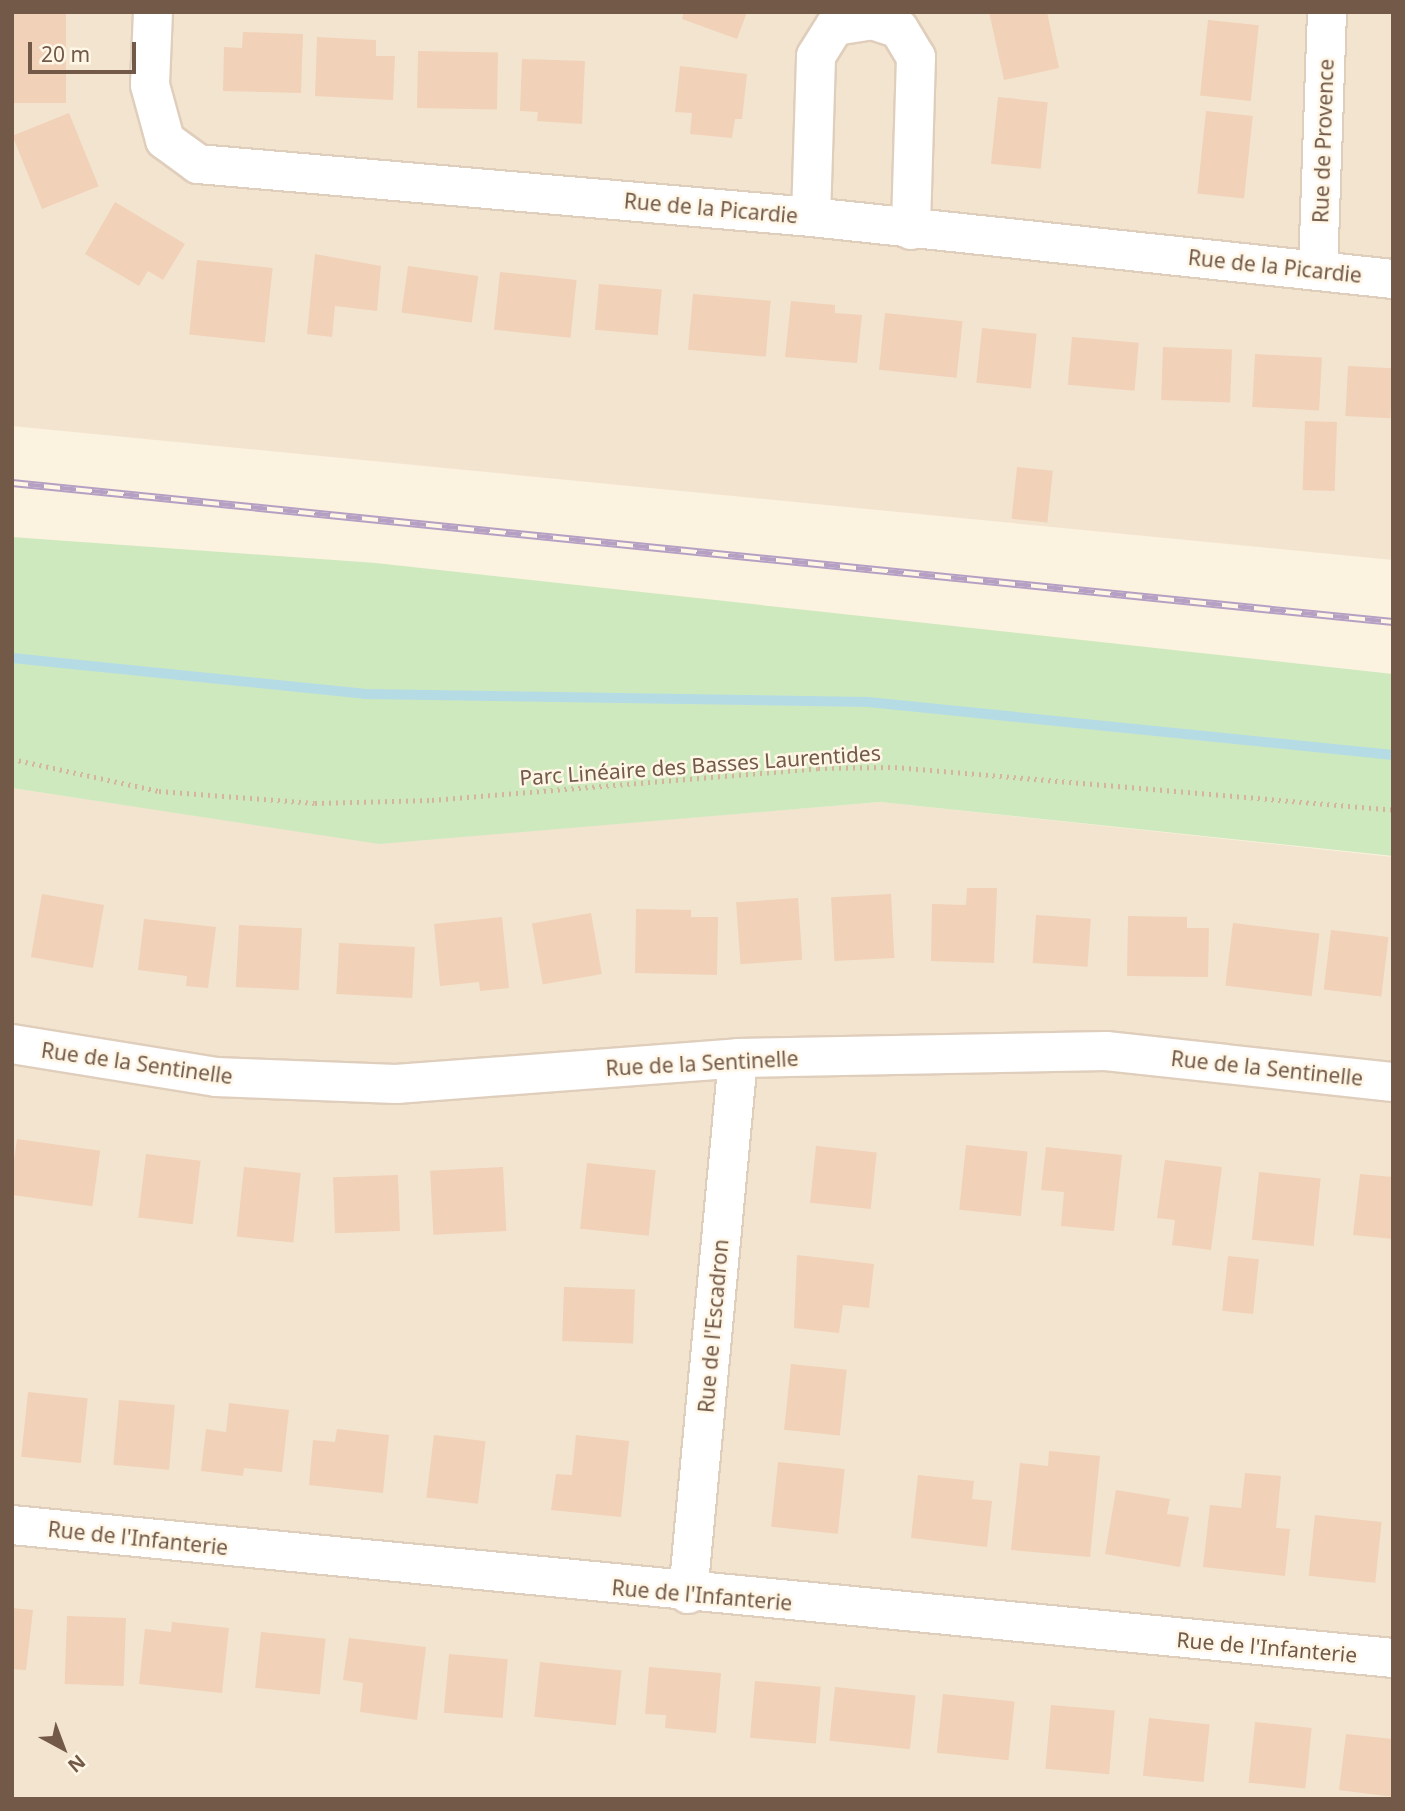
<!DOCTYPE html>
<meta charset="utf-8">
<style>
body{margin:0}
#map{position:relative;width:1405px;height:1811px;overflow:hidden;background:#fcf2e0;font-family:"Noto Sans",sans-serif}
div>[style]{position:absolute}
[style*='--x']{left:calc(var(--x)*1px);top:calc(var(--y)*1px);width:calc(var(--w)*1px);rotate:calc(var(--a)*1deg)}
.residential>*{inset:0;background:#f3e4cf}
.green>*{inset:0;background:#cfe9bf}
.stream>*{height:10px;margin:-5px;padding:0 5px;transform-origin:5px;border-radius:5px;background:#b5dce5}
.building>*{inset:0;background:#f1d1b8;transform-origin:0 0}
.path>*{height:4.5px;margin-top:-2.25px;transform-origin:0;background:repeating-linear-gradient(90deg,#d6b49c 0 2px,transparent 0 7px)}
.roads{filter:drop-shadow(2px 0 #e0cebc) drop-shadow(-2px 0 #e0cebc) drop-shadow(0 2px #e0cebc) drop-shadow(0 -2px #e0cebc)}
.minor>*{height:38px;margin:-19px;padding:0 19px;transform-origin:19px;border-radius:19px;background:#fff}
.rail>*{height:8px;margin-top:-4px;transform-origin:0;background:repeating-linear-gradient(90deg,#fff6e6 0 16px,#b5a0c4 0 32px);box-sizing:border-box;border-block:2px solid #b5a0c4}
span{translate:-50% -50%;white-space:nowrap;text-align:center;line-height:1.15;-webkit-text-stroke:5px #fff6e6;paint-order:stroke}
.street-label{font-size:21px;color:#725948}
.frame{position:absolute;inset:0;border:14px solid #725948;pointer-events:none}
.north{position:absolute;left:28px;top:1713px;width:70px;height:70px;-webkit-text-stroke:5px #fff6e6;paint-order:stroke;rotate:139deg;font-size:19px;font-weight:700;line-height:28px;text-align:center;color:#725948}
.north::after{content:'';display:block;margin:auto;width:24px;height:32px;background:#725948;clip-path:polygon(50% 0,100% 100%,50% 72%,0 100%)}
.scale{position:absolute;left:28px;top:42px;width:108px;height:32px;box-sizing:border-box;border:4px solid #725948;border-top:0;padding-left:9px;font-size:21px;line-height:24px;white-space:nowrap;color:#725948;-webkit-text-stroke:5px #fff6e6;paint-order:stroke}
</style>
<div id="map">
<div class="residential">
<div style="clip-path:polygon(12px 12px,1393px 12px,1393px 560px,12px 426px)"></div>
<div style="clip-path:polygon(12px 788px,379px 843px,880px 802px,1393px 857px,1393px 1799px,12px 1799px)"></div>
</div>
<div class="green">
<div style="clip-path:polygon(12px 537px,376px 563px,1393px 674px,1393px 856px,880px 802px,379px 844px,12px 788px)"></div>
</div>
<div class="stream">
<div style="--x:12;--y:658;--w:354;--a:5.8"></div>
<div style="--x:364;--y:694;--w:504;--a:0.91"></div>
<div style="--x:868;--y:702;--w:528;--a:5.76"></div>
</div>
<div class="building">
<div style="left:12px;top:12px;width:54px;height:91px"></div>
<div style="clip-path:polygon(684px 12px,747px 12px,737px 39px,682px 19px)"></div>
<div style="clip-path:polygon(989px 12px,1047px 12px,1059px 68px,1004px 80px)"></div>
<div style="left:1208px;top:20px;width:51px;height:76px;rotate:6deg"></div>
<div style="clip-path:polygon(243px 32px,303px 34px,301px 93px,223px 91px,224px 47px,242px 48px)"></div>
<div style="clip-path:polygon(317px 37px,376px 40px,376px 56px,395px 56px,393px 100px,315px 96px)"></div>
<div style="left:418px;top:51px;width:80px;height:57px;rotate:1deg"></div>
<div style="clip-path:polygon(522px 59px,585px 61px,582px 124px,537px 121px,538px 112px,520px 111px)"></div>
<div style="clip-path:polygon(680px 66px,747px 74px,742px 119px,735px 119px,732px 138px,690px 134px,692px 113px,675px 112px)"></div>
<div style="left:998px;top:97px;width:50px;height:67px;rotate:6deg"></div>
<div style="left:1206px;top:111px;width:47px;height:83px;rotate:6deg"></div>
<div style="left:69px;top:113px;width:79px;height:61px;rotate:68deg"></div>
<div style="clip-path:polygon(115px 202px,185px 244px,163px 280px,148px 271px,139px 286px,85px 254px)"></div>
<div style="clip-path:polygon(315px 254px,381px 266px,377px 311px,335px 306px,332px 337px,307px 334px)"></div>
<div style="left:197px;top:260px;width:76px;height:75px;rotate:6deg"></div>
<div style="left:408px;top:266px;width:71px;height:47px;rotate:8deg"></div>
<div style="left:500px;top:272px;width:77px;height:58px;rotate:6deg"></div>
<div style="left:599px;top:284px;width:63px;height:46px;rotate:5deg"></div>
<div style="left:693px;top:294px;width:78px;height:56px;rotate:5deg"></div>
<div style="clip-path:polygon(791px 301px,835px 305px,835px 313px,862px 315px,857px 363px,785px 357px)"></div>
<div style="left:885px;top:313px;width:78px;height:57px;rotate:6deg"></div>
<div style="left:982px;top:328px;width:55px;height:55px;rotate:6deg"></div>
<div style="left:1072px;top:337px;width:67px;height:48px;rotate:5deg"></div>
<div style="left:1163px;top:347px;width:69px;height:53px;rotate:2deg"></div>
<div style="left:1255px;top:354px;width:67px;height:53px;rotate:3deg"></div>
<div style="left:1348px;top:366px;width:45px;height:50px;rotate:3deg"></div>
<div style="left:1305px;top:421px;width:32px;height:69px;rotate:2deg"></div>
<div style="left:1017px;top:467px;width:36px;height:52px;rotate:6deg"></div>
<div style="clip-path:polygon(967px 888px,997px 888px,994px 963px,931px 961px,932px 904px,966px 905px)"></div>
<div style="left:42px;top:894px;width:63px;height:64px;rotate:10deg"></div>
<div style="left:891px;top:894px;width:64px;height:60px;rotate:87deg"></div>
<div style="left:798px;top:898px;width:62px;height:62px;rotate:86deg"></div>
<div style="clip-path:polygon(636px 909px,691px 910px,691px 917px,718px 917px,717px 975px,635px 973px)"></div>
<div style="left:591px;top:913px;width:62px;height:60px;rotate:80deg"></div>
<div style="left:1036px;top:915px;width:55px;height:48px;rotate:4deg"></div>
<div style="clip-path:polygon(1128px 916px,1187px 917px,1187px 928px,1209px 928px,1208px 977px,1127px 976px)"></div>
<div style="clip-path:polygon(502px 917px,509px 988px,480px 991px,479px 982px,440px 986px,434px 924px)"></div>
<div style="clip-path:polygon(144px 919px,216px 927px,208px 988px,186px 986px,187px 976px,138px 970px)"></div>
<div style="left:1233px;top:923px;width:87px;height:63px;rotate:7deg"></div>
<div style="left:239px;top:925px;width:63px;height:62px;rotate:3deg"></div>
<div style="left:1331px;top:930px;width:58px;height:60px;rotate:7deg"></div>
<div style="left:339px;top:943px;width:76px;height:51px;rotate:3deg"></div>
<div style="left:17px;top:1139px;width:84px;height:56px;rotate:8deg"></div>
<div style="left:966px;top:1145px;width:62px;height:65px;rotate:6deg"></div>
<div style="left:816px;top:1146px;width:61px;height:57px;rotate:6deg"></div>
<div style="clip-path:polygon(1046px 1147px,1122px 1155px,1114px 1231px,1061px 1226px,1064px 1192px,1041px 1190px)"></div>
<div style="left:146px;top:1154px;width:55px;height:64px;rotate:7deg"></div>
<div style="clip-path:polygon(1165px 1160px,1222px 1167px,1211px 1250px,1172px 1245px,1175px 1220px,1157px 1218px)"></div>
<div style="left:587px;top:1163px;width:69px;height:66px;rotate:6deg"></div>
<div style="left:244px;top:1167px;width:57px;height:70px;rotate:6deg"></div>
<div style="left:503px;top:1167px;width:64px;height:73px;rotate:87deg"></div>
<div style="left:1259px;top:1172px;width:62px;height:68px;rotate:6deg"></div>
<div style="clip-path:polygon(1360px 1174px,1393px 1177px,1393px 1239px,1353px 1235px)"></div>
<div style="left:398px;top:1175px;width:56px;height:65px;rotate:88deg"></div>
<div style="clip-path:polygon(797px 1255px,874px 1264px,869px 1308px,843px 1305px,839px 1333px,794px 1328px)"></div>
<div style="left:1228px;top:1256px;width:31px;height:55px;rotate:6deg"></div>
<div style="left:564px;top:1287px;width:71px;height:54px;rotate:2deg"></div>
<div style="left:791px;top:1364px;width:56px;height:66px;rotate:6deg"></div>
<div style="left:28px;top:1392px;width:60px;height:65px;rotate:6deg"></div>
<div style="left:119px;top:1400px;width:56px;height:65px;rotate:5deg"></div>
<div style="clip-path:polygon(229px 1403px,289px 1410px,282px 1472px,244px 1468px,243px 1476px,201px 1471px,206px 1429px,226px 1432px)"></div>
<div style="clip-path:polygon(337px 1429px,389px 1435px,383px 1493px,309px 1485px,313px 1440px,335px 1442px)"></div>
<div style="left:434px;top:1435px;width:52px;height:63px;rotate:7deg"></div>
<div style="clip-path:polygon(576px 1435px,629px 1441px,621px 1517px,551px 1510px,556px 1474px,572px 1475px)"></div>
<div style="clip-path:polygon(1049px 1451px,1100px 1456px,1090px 1557px,1011px 1550px,1020px 1463px,1048px 1466px)"></div>
<div style="left:778px;top:1462px;width:67px;height:65px;rotate:6deg"></div>
<div style="clip-path:polygon(1245px 1473px,1281px 1476px,1276px 1528px,1290px 1529px,1285px 1576px,1203px 1567px,1210px 1505px,1241px 1508px)"></div>
<div style="clip-path:polygon(918px 1475px,974px 1481px,972px 1499px,992px 1501px,987px 1547px,911px 1538px)"></div>
<div style="clip-path:polygon(1116px 1490px,1170px 1499px,1167px 1514px,1189px 1517px,1180px 1567px,1105px 1554px)"></div>
<div style="left:1315px;top:1515px;width:67px;height:61px;rotate:6deg"></div>
<div style="clip-path:polygon(12px 1608px,33px 1610px,26px 1670px,12px 1669px)"></div>
<div style="left:67px;top:1616px;width:59px;height:68px;rotate:2deg"></div>
<div style="clip-path:polygon(172px 1622px,229px 1628px,222px 1693px,139px 1684px,145px 1629px,171px 1632px)"></div>
<div style="left:261px;top:1632px;width:65px;height:56px;rotate:6deg"></div>
<div style="clip-path:polygon(349px 1638px,426px 1647px,417px 1720px,360px 1712px,363px 1683px,343px 1680px)"></div>
<div style="left:449px;top:1654px;width:59px;height:59px;rotate:5deg"></div>
<div style="left:540px;top:1662px;width:82px;height:55px;rotate:6deg"></div>
<div style="clip-path:polygon(649px 1667px,721px 1673px,716px 1733px,665px 1728px,666px 1715px,645px 1714px)"></div>
<div style="left:755px;top:1681px;width:66px;height:57px;rotate:5deg"></div>
<div style="left:835px;top:1687px;width:81px;height:54px;rotate:6deg"></div>
<div style="left:943px;top:1694px;width:72px;height:59px;rotate:6deg"></div>
<div style="left:1051px;top:1705px;width:64px;height:64px;rotate:5deg"></div>
<div style="left:1149px;top:1718px;width:61px;height:58px;rotate:6deg"></div>
<div style="left:1255px;top:1722px;width:57px;height:61px;rotate:6deg"></div>
<div style="clip-path:polygon(1346px 1734px,1393px 1739px,1393px 1797px,1339px 1790px)"></div>
</div>
<div class="path">
<div style="--x:12;--y:759;--w:150;--a:12.3"></div>
<div style="--x:159;--y:791;--w:156;--a:4.4"></div>
<div style="--x:315;--y:803;--w:117;--a:-1.5"></div>
<div style="--x:432;--y:800;--w:387;--a:-4.7"></div>
<div style="--x:818;--y:768;--w:77;--a:-0.7"></div>
<div style="--x:895;--y:767;--w:500;--a:4.9"></div>
</div>
<div class="roads">
<div class="minor">
<div style="--x:153;--y:12;--w:73;--a:92.4"></div>
<div style="--x:150;--y:85;--w:57;--a:74.7"></div>
<div style="--x:165;--y:140;--w:41;--a:36"></div>
<div style="--x:198;--y:164;--w:615;--a:4.94"></div>
<div style="--x:811;--y:217;--w:585;--a:6.08"></div>
<div style="--x:811;--y:217;--w:161;--a:-88.2"></div>
<div style="--x:816;--y:56;--w:36;--a:-58"></div>
<div style="--x:835;--y:26;--w:37;--a:-9"></div>
<div style="--x:872;--y:20;--w:28;--a:18"></div>
<div style="--x:899;--y:29;--w:33;--a:59"></div>
<div style="--x:916;--y:57;--w:173;--a:91.7"></div>
<div style="--x:1318;--y:270;--w:258;--a:-88"></div>
<div style="--x:12;--y:1044;--w:207;--a:9.2"></div>
<div style="--x:216;--y:1077;--w:180;--a:2.2"></div>
<div style="--x:396;--y:1084;--w:343;--a:-4.3"></div>
<div style="--x:738;--y:1058;--w:368;--a:-1.1"></div>
<div style="--x:1106;--y:1051;--w:289;--a:6.2"></div>
<div style="--x:12;--y:1525;--w:1387;--a:5.5"></div>
<div style="--x:688;--y:1594;--w:538;--a:-84.67"></div>
</div>
</div>
<div class="rail">
<div style="--x:12;--y:483;--w:1388;--a:5.75"></div>
</div>
<div class="street-label">
<span style="left:1323px;top:141px;rotate:-88deg">Rue de Provence</span>
<span style="left:711px;top:208px;rotate:5deg">Rue de la Picardie</span>
<span style="left:1275px;top:266px;rotate:6deg">Rue de la Picardie</span>
<span style="left:700px;top:765px;rotate:-4deg">Parc Linéaire des Basses Laurentides</span>
<span style="left:137px;top:1063px;rotate:8deg">Rue de la Sentinelle</span>
<span style="left:702px;top:1063px;rotate:-3deg">Rue de la Sentinelle</span>
<span style="left:1267px;top:1068px;rotate:6deg">Rue de la Sentinelle</span>
<span style="left:713px;top:1326px;rotate:-85deg">Rue de l'Escadron</span>
<span style="left:138px;top:1538px;rotate:6deg">Rue de l'Infanterie</span>
<span style="left:702px;top:1595px;rotate:5deg">Rue de l'Infanterie</span>
<span style="left:1267px;top:1647px;rotate:5deg">Rue de l'Infanterie</span>
</div>
<div class="frame"></div>
<div class="north">N</div>
<div class="scale">20 m</div>
</div>
